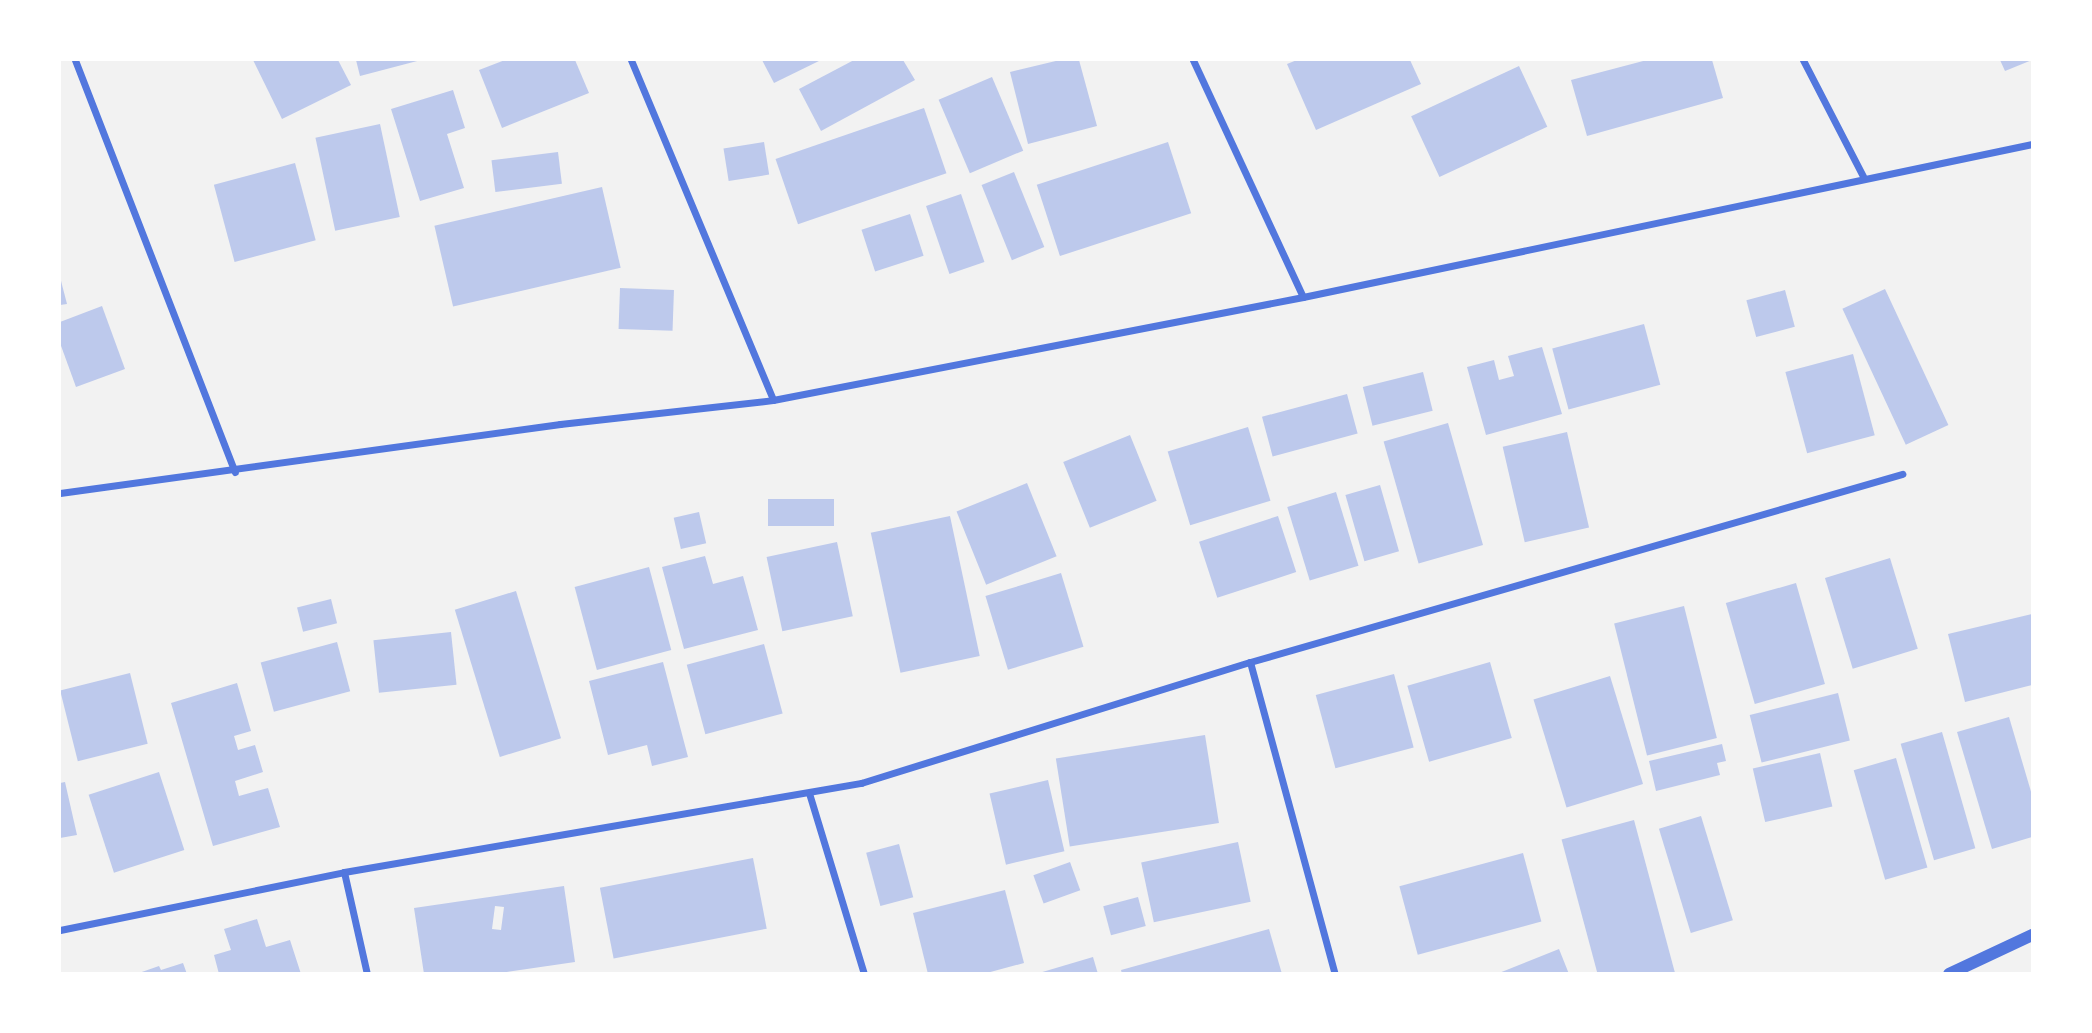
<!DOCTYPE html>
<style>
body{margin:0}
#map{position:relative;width:2092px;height:1033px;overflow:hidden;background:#f2f2f2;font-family:"Open Sans",sans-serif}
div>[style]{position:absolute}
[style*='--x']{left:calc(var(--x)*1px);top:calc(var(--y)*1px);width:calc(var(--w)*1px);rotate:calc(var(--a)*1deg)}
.building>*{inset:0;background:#bdc9ec;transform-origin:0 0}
.minor>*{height:7px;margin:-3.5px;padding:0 3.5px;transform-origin:3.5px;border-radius:3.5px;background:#5277de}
.tertiary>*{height:12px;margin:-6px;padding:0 6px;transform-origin:6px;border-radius:6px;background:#5277de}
span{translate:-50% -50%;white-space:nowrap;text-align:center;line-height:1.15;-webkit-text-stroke:5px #fff;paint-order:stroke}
.frame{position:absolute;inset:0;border:61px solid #fff;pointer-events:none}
</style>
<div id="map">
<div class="building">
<div style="clip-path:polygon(253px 60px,338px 60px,351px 85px,282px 119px)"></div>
<div style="clip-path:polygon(356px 60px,421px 60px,360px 76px)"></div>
<div style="clip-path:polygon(505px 60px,575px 60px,589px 93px,502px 128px,479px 70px)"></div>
<div style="clip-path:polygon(762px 60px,821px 60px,774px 83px)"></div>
<div style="clip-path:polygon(854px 60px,903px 60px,915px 80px,821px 131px,799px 89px)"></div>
<div style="clip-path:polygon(1060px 60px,1079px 60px,1097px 126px,1028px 144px,1010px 72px)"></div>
<div style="clip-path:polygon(1297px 60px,1410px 60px,1421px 84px,1316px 130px,1287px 64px)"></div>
<div style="clip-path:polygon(1647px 60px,1712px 60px,1723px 98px,1587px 136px,1571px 80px)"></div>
<div style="clip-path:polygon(2000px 60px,2032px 60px,2005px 71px)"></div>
<div style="left:1519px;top:66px;width:67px;height:119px;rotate:65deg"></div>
<div style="left:992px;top:77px;width:80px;height:58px;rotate:67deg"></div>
<div style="clip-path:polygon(453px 90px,465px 128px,447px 134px,464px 188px,420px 201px,391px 109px)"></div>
<div style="left:924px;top:108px;width:69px;height:157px;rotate:71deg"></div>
<div style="left:380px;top:124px;width:95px;height:66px;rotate:78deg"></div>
<div style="left:764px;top:142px;width:33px;height:41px;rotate:81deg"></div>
<div style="left:1168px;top:142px;width:75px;height:138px;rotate:72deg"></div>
<div style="left:558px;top:152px;width:32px;height:67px;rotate:83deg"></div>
<div style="left:295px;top:163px;width:80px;height:84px;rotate:75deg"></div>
<div style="left:1014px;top:172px;width:81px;height:35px;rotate:68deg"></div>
<div style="left:602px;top:187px;width:83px;height:172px;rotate:77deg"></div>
<div style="left:961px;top:194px;width:72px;height:37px;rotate:71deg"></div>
<div style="left:910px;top:214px;width:44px;height:51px;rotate:72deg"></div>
<div style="clip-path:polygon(60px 277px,67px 304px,60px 305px)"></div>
<div style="left:620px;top:288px;width:54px;height:41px;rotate:2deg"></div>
<div style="left:1885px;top:289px;width:150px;height:47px;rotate:65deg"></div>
<div style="left:1785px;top:290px;width:38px;height:40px;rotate:75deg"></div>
<div style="clip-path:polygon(102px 306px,125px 369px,76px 387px,60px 343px,60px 322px)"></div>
<div style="left:1644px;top:324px;width:63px;height:95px;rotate:75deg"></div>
<div style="clip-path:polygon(1542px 347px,1562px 414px,1486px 435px,1467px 367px,1494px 360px,1499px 380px,1514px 376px,1508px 356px)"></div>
<div style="left:1853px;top:354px;width:84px;height:70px;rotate:75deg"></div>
<div style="left:1423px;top:372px;width:40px;height:62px;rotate:76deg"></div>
<div style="left:1347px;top:394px;width:41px;height:88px;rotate:75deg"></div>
<div style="left:1448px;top:423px;width:127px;height:67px;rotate:74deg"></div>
<div style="left:1248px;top:427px;width:77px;height:84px;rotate:73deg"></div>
<div style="left:1567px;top:432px;width:98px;height:66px;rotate:77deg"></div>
<div style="left:1130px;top:435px;width:71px;height:72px;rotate:68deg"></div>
<div style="left:1027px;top:483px;width:79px;height:76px;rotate:68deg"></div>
<div style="left:1380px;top:485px;width:69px;height:36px;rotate:74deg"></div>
<div style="left:1336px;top:492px;width:77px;height:51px;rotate:73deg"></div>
<div style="left:834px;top:499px;width:27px;height:66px;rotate:90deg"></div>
<div style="left:699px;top:512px;width:32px;height:26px;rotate:77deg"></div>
<div style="left:950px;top:516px;width:143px;height:81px;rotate:78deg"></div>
<div style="left:1278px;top:516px;width:59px;height:83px;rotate:72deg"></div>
<div style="left:837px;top:542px;width:76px;height:72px;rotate:78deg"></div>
<div style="clip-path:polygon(705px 556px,713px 584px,743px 576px,758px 630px,684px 649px,662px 567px)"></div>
<div style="left:1890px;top:558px;width:95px;height:68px;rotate:73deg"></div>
<div style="left:649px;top:567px;width:86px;height:77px;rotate:75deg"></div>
<div style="left:1061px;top:573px;width:77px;height:79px;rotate:73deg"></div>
<div style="left:1796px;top:583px;width:105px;height:73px;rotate:74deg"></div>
<div style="left:516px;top:591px;width:154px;height:64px;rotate:73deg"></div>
<div style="left:331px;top:599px;width:25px;height:35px;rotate:76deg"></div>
<div style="left:1684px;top:606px;width:136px;height:72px;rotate:76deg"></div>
<div style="clip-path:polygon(2032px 614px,2032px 685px,1965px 702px,1948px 634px)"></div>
<div style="left:451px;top:632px;width:53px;height:78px;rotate:84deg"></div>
<div style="left:337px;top:642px;width:51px;height:79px;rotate:75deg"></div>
<div style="left:764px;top:644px;width:72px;height:80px;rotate:75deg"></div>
<div style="clip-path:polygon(663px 662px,688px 757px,652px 766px,647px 745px,608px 755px,589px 681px)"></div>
<div style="left:1490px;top:662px;width:79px;height:86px;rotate:74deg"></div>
<div style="left:130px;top:673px;width:73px;height:72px;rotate:76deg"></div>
<div style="left:1394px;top:674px;width:76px;height:81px;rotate:75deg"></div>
<div style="left:1610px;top:676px;width:113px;height:80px;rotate:73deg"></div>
<div style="clip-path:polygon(237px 683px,251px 731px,234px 736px,238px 750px,255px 745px,263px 772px,235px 781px,239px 796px,268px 788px,280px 827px,213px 846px,171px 703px)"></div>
<div style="left:1838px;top:693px;width:49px;height:91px;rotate:76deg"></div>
<div style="clip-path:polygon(2009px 717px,2032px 795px,2032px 837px,1992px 849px,1957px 732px)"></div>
<div style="left:1942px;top:732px;width:121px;height:43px;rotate:74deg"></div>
<div style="left:1205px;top:735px;width:89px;height:151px;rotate:81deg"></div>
<div style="clip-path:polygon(1722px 744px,1726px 761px,1717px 763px,1720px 775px,1656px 791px,1649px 761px)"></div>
<div style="left:1820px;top:753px;width:55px;height:69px;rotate:77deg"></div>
<div style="left:1896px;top:758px;width:114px;height:44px;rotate:74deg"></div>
<div style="left:159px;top:772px;width:82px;height:74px;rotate:72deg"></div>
<div style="left:1048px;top:780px;width:73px;height:60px;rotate:77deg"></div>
<div style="clip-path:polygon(65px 782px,77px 835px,60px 838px,60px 783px)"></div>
<div style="left:1701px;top:816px;width:109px;height:44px;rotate:73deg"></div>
<div style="left:1634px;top:820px;width:159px;height:75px;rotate:75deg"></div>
<div style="left:1238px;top:842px;width:61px;height:99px;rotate:78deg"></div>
<div style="left:899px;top:844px;width:55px;height:34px;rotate:75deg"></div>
<div style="left:1523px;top:853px;width:71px;height:128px;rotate:75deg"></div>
<div style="left:753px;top:858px;width:72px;height:156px;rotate:79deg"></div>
<div style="left:1070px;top:862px;width:30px;height:39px;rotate:70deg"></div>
<div style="clip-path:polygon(evenodd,564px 886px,575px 962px,493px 974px,424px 974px,414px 908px,564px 886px,495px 906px,504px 907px,501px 930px,492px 929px,495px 906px)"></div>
<div style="clip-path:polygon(1005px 890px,1024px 963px,983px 974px,928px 974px,913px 913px)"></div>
<div style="left:1138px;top:897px;width:30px;height:36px;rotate:75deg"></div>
<div style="clip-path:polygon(257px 919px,266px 947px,290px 940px,301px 974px,219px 974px,214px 955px,231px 950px,224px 929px)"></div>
<div style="clip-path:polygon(1269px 929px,1282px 974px,1122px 974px,1121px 970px)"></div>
<div style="clip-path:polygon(1559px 949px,1569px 974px,1499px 974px,1499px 973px)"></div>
<div style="clip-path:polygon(1093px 957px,1098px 974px,1039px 974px,1039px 973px)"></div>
<div style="clip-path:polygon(183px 963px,187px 974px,136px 974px,159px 966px,161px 970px)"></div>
</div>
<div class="minor">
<div style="--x:75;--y:60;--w:442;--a:68.8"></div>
<div style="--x:631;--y:60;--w:368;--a:67.3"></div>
<div style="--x:1193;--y:60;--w:261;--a:65.1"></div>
<div style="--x:1803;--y:60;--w:131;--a:62.7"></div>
<div style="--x:60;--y:493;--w:505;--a:-7.86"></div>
<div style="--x:560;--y:424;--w:214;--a:-6.4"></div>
<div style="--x:773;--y:400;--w:540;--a:-11"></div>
<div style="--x:1303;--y:297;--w:745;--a:-11.85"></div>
<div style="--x:1250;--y:662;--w:323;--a:74.8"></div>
<div style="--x:809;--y:793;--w:189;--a:73.1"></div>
<div style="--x:344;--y:872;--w:105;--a:77.3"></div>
<div style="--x:60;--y:930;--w:290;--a:-11.5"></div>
<div style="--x:344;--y:872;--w:525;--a:-9.77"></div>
<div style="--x:861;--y:783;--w:407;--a:-17.3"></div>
<div style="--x:1250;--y:662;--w:679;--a:-16.08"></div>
</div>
<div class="tertiary">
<div style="--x:1949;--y:974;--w:92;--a:-25.2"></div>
</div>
<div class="frame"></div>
</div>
